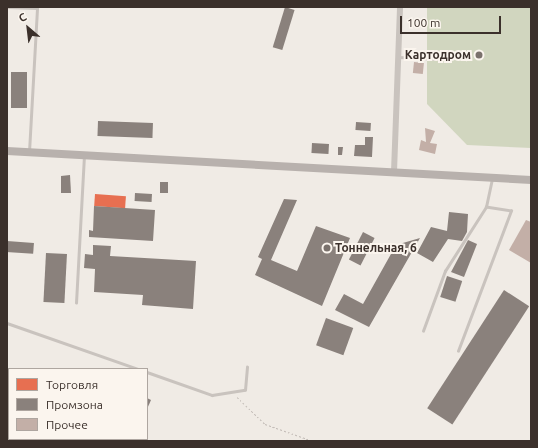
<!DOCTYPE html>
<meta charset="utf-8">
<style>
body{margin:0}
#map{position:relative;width:538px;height:448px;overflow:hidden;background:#f0ebe5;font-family:Ubuntu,sans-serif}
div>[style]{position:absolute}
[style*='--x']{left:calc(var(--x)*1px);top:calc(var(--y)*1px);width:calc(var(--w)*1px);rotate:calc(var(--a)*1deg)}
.green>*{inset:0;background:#d1d6bf}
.shops>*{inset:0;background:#e76f51;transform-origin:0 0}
.industry>*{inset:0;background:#8a817c;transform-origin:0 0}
.building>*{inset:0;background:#c3afa7;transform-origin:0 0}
.path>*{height:1px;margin-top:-0.5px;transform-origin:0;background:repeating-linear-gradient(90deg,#c2bbb6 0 2px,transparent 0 4px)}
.service>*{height:2.5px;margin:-1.25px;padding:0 1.25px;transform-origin:1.25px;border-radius:1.25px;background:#c9c3be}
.minor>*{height:5.5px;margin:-2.75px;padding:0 2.75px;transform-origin:2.75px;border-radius:2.75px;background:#c9c3be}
.primary>*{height:8px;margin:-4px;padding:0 4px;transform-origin:4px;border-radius:4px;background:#b8b1ad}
.dots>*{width:11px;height:11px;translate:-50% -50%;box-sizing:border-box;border:2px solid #fbf5ee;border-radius:50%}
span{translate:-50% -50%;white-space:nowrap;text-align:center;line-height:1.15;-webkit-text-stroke:4px #fbf5ee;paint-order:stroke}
.poi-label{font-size:12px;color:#3b302b;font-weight:700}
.right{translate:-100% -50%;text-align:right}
.left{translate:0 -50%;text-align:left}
.frame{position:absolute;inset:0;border:8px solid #3b302b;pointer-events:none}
.legend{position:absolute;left:8px;top:368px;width:140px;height:72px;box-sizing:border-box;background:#fbf5ee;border:1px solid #aea6a0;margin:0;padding:5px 7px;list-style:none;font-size:12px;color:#3b302b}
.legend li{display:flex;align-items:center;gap:8px;height:20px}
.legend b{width:20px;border:1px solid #aea6a0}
.north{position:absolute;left:8px;top:8px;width:40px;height:40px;-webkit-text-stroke:3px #fbf5ee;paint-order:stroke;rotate:332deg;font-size:11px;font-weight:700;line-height:16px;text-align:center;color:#3b302b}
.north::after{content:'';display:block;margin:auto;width:14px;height:18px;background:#3b302b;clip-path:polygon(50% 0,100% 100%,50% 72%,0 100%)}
.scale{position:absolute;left:400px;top:16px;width:101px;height:18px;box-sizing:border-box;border:2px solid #3b302b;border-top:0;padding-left:5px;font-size:12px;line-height:14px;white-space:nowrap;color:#3b302b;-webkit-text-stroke:3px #fbf5ee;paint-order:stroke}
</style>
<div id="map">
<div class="green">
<div style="clip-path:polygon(427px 7px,531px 7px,531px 148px,467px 145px,427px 104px)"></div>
</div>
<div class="shops">
<div style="left:95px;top:194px;width:31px;height:12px;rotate:4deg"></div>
</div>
<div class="industry">
<div style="left:285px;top:7px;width:10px;height:42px;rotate:17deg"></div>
<div style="left:11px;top:72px;width:16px;height:36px"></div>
<div style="left:98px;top:121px;width:55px;height:15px;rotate:2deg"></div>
<div style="left:356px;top:122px;width:15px;height:8px;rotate:4deg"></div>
<div style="clip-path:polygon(365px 137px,373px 137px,372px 157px,354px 156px,355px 145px,365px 145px)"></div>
<div style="left:312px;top:143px;width:17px;height:10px;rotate:3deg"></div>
<div style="clip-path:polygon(338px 147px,343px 147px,342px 155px,338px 155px)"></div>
<div style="clip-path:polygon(70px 175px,71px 193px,61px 193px,61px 176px)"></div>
<div style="left:160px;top:182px;width:8px;height:11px"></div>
<div style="left:135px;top:193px;width:17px;height:8px;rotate:3deg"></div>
<div style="clip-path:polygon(284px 199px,297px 200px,271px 260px,297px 271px,316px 226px,350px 238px,322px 306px,255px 275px,262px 259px,258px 257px)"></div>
<div style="clip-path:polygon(94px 206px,155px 210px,153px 241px,89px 237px,89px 230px,93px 231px)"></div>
<div style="clip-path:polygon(449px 212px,468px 214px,467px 232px,462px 241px,448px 239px,433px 262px,417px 253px,431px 227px,447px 231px)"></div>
<div style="left:363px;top:232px;width:13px;height:31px;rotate:27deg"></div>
<div style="clip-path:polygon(420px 238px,369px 327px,335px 310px,344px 294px,363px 304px,396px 245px)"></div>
<div style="clip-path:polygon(468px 240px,477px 244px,464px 277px,451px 272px)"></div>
<div style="left:7px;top:241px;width:27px;height:11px;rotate:4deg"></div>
<div style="clip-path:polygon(93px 245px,111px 246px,110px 256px,196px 261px,193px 309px,142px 305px,143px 295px,94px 292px,95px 269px,84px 268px,85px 254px,93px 255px)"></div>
<div style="left:46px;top:253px;width:21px;height:49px;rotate:3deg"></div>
<div style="left:447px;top:276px;width:16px;height:22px;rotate:18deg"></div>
<div style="left:504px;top:290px;width:30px;height:141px;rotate:33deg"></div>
<div style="left:326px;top:318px;width:29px;height:29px;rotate:20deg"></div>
<div style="clip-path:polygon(147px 398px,151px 400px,147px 409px)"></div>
<div style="clip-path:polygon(108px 439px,134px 439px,133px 441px)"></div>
</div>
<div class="building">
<div style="left:414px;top:62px;width:10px;height:11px;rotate:6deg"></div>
<div style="clip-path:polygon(425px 128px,435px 131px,430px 143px,437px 144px,435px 154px,419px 150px,421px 140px,426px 142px)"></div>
<div style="clip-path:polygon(526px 220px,531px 222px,531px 263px,509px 250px)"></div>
</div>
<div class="path">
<div style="--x:237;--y:397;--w:39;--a:44"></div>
<div style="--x:265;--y:424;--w:51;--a:19.5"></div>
</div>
<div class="service">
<div style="--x:7;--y:7;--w:30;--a:2"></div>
<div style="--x:398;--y:57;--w:39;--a:3"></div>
<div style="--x:29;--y:152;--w:145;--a:-86.8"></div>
<div style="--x:76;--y:303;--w:146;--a:-86.9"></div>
<div style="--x:7;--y:323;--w:139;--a:19.3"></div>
<div style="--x:423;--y:331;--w:64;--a:-69.9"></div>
<div style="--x:445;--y:271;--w:76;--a:-57.4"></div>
<div style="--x:486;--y:207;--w:30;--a:-78"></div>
<div style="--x:458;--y:351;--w:150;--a:-69.3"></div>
<div style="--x:511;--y:211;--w:25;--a:-171"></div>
<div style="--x:147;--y:372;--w:69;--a:19.5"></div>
<div style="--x:212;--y:395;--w:33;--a:-9"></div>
<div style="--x:245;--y:390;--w:23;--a:-85"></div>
<div style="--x:7;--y:410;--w:2;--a:0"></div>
<div style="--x:15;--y:439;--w:3;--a:45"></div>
<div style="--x:93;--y:439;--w:4;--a:27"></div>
</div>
<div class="minor">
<div style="--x:394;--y:172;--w:165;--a:-87.9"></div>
</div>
<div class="primary">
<div style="--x:7;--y:151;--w:525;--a:3.17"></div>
</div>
<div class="dots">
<div style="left:479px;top:55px;background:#7a716c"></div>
<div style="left:327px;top:248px;background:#7a716c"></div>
</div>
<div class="poi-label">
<span class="right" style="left:471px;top:55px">Картодром</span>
<span class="left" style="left:335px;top:248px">Тоннельная, 6</span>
</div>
<div class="frame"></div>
<ul class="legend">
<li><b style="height:11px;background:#e76f51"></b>Торговля</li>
<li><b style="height:11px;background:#8a817c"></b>Промзона</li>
<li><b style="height:11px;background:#c3afa7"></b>Прочее</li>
</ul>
<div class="north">С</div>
<div class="scale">100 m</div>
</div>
